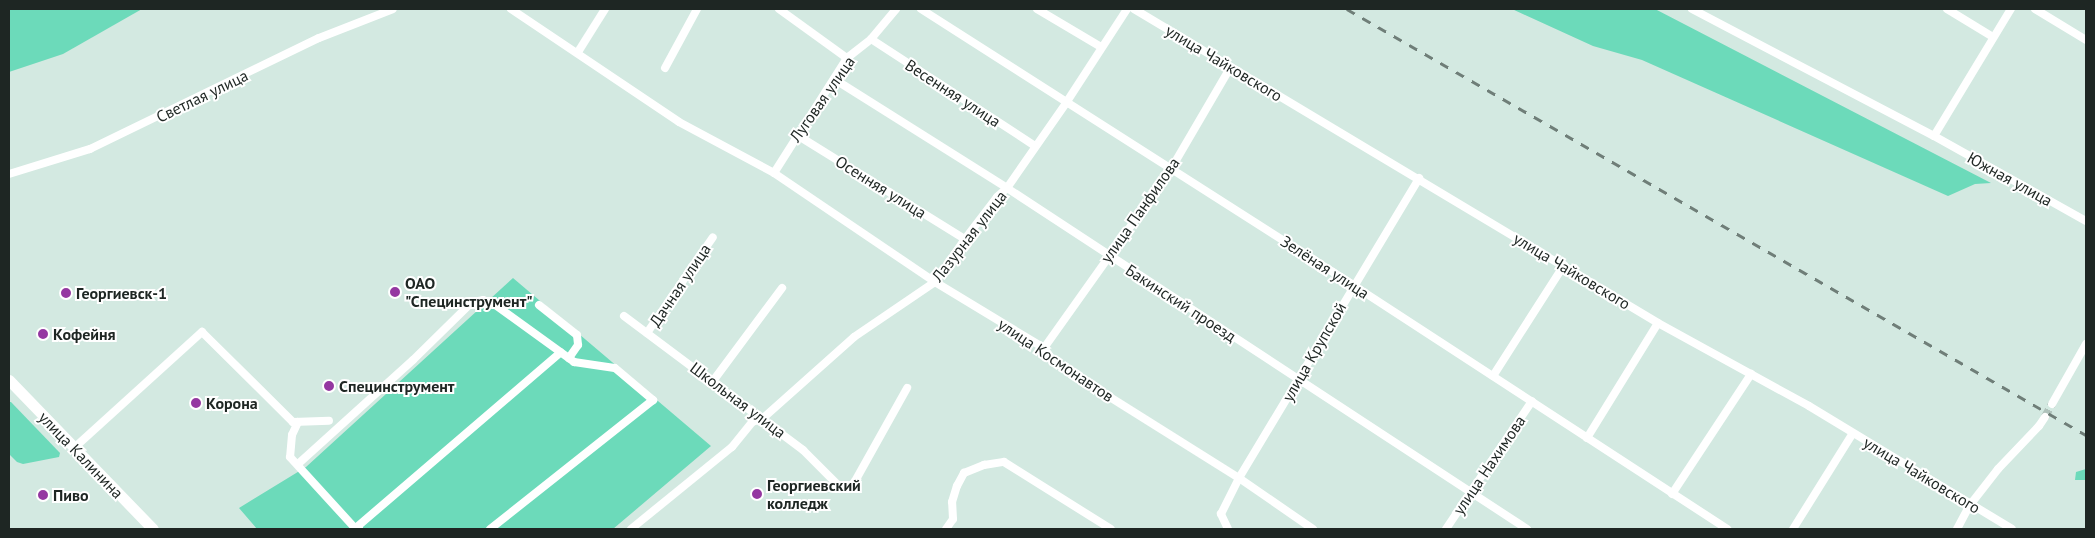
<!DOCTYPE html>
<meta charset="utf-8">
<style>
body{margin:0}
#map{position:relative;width:2095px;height:538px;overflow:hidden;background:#d3e9e1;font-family:"PT Sans",sans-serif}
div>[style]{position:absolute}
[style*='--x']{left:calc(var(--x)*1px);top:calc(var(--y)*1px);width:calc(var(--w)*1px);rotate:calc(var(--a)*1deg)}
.green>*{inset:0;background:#6cdaba}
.street-tunnel>*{height:8px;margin-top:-4px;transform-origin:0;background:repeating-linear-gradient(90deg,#afc2bb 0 8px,transparent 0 12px)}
.street>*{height:8px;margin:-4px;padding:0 4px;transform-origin:4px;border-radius:4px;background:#fff}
.primary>*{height:11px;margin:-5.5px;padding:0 5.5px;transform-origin:5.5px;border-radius:5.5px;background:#fff}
.rail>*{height:2.5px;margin-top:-1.25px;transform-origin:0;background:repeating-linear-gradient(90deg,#6f7e78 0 9px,transparent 0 18px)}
.dots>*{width:14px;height:14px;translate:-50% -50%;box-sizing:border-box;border:2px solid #fff;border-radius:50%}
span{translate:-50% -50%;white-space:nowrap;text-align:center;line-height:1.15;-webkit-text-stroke:4px #fff;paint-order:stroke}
.street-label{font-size:16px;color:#1e2623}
.poi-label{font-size:16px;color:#1e2623;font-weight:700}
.left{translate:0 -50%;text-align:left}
.frame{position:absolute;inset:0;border:10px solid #1e2623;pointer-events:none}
</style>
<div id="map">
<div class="green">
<div style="clip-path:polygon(9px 9px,142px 9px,63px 54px,9px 72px)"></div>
<div style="clip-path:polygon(1512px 9px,1655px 9px,1991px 183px,1975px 184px,1948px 196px,1642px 60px,1593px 46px)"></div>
<div style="clip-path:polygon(513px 278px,711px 446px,613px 529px,257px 529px,239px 508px,306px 467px)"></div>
<div style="clip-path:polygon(9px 402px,11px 402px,60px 453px,59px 457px,23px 464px,17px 462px,9px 454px)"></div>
<div style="clip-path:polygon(2086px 469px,2086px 480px,2075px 480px,2076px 472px)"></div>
</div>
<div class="street-tunnel">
<div style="--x:2045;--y:417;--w:15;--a:-62"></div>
</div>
<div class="street">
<div style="--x:511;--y:9;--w:202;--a:33.9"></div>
<div style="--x:679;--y:122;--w:108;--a:28.2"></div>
<div style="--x:774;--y:173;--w:194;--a:34.1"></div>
<div style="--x:935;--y:282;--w:127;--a:31.2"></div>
<div style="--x:1044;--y:348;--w:17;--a:54"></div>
<div style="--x:1054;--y:362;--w:218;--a:32.1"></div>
<div style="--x:1239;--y:478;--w:90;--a:34.6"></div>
<div style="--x:779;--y:9;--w:84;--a:35.8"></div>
<div style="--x:921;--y:9;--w:513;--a:32.57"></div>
<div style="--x:1353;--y:285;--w:447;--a:33.1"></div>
<div style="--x:1037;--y:9;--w:74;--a:30.7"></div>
<div style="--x:1134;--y:9;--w:611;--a:30.93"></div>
<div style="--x:1658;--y:323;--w:172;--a:28.8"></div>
<div style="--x:1809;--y:406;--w:237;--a:31.2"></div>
<div style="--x:1692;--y:9;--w:273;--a:27.7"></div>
<div style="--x:1934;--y:136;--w:174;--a:29.2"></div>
<div style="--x:1947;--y:9;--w:54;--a:31.3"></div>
<div style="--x:2035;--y:9;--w:60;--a:31.3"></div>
<div style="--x:871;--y:39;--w:196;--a:33.1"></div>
<div style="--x:578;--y:52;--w:51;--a:-57.9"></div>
<div style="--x:665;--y:68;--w:67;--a:-61.5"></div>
<div style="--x:834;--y:79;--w:204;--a:32.2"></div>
<div style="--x:1007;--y:188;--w:622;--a:33.26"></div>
<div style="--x:797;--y:135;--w:198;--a:31.8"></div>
<div style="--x:1934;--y:136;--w:149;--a:-58.8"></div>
<div style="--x:774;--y:173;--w:136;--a:-57.6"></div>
<div style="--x:847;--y:58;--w:31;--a:-38"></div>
<div style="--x:871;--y:39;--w:39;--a:-50"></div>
<div style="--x:9;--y:174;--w:85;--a:-17.2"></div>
<div style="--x:90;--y:149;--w:254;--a:-25.9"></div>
<div style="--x:319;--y:38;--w:79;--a:-21.4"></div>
<div style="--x:539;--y:305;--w:48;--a:38.3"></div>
<div style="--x:577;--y:335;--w:10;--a:84"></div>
<div style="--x:578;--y:345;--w:16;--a:125"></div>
<div style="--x:624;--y:316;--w:224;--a:36.8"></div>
<div style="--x:803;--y:450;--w:51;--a:45"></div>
<div style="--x:839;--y:486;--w:8;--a:14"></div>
<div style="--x:847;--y:488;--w:9;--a:-36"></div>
<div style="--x:854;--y:483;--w:109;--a:-60.8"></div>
<div style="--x:647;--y:333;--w:116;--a:-55.5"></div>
<div style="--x:1044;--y:348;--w:219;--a:-54.6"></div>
<div style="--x:1171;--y:169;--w:117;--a:-59.7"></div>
<div style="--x:1493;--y:376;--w:132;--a:-57.4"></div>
<div style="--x:713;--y:381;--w:116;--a:-53.4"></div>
<div style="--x:2052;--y:404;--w:69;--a:-60.5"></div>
<div style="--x:298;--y:422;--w:14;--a:115"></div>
<div style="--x:292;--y:435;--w:22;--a:95"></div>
<div style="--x:290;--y:457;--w:95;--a:47.6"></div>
<div style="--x:354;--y:527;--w:5;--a:0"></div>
<div style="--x:1587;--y:438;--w:135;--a:-58.3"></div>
<div style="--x:74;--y:448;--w:173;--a:-42.2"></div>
<div style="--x:202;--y:332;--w:128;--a:44.7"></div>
<div style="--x:293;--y:422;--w:36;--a:-2"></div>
<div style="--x:298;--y:464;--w:155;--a:-42.1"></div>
<div style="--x:413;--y:360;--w:83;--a:-44.5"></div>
<div style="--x:472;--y:302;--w:11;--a:-10"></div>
<div style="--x:483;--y:300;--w:12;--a:20"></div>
<div style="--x:494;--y:304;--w:99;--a:35.9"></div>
<div style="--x:574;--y:362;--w:41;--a:8.3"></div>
<div style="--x:615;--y:368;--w:50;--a:40.1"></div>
<div style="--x:653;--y:400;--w:208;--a:141.6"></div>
<div style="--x:1672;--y:494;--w:144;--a:-56.6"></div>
<div style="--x:358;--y:526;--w:267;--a:-40.6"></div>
<div style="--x:631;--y:529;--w:130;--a:-39.1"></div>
<div style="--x:732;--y:447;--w:32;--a:-51"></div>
<div style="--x:752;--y:422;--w:10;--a:-17"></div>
<div style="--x:762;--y:419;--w:123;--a:-41.7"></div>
<div style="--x:854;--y:337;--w:98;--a:-34.2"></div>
<div style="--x:935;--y:282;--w:52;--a:-55.1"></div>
<div style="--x:965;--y:239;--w:53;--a:-52.7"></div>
<div style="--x:997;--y:197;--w:13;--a:-42"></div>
<div style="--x:1007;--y:188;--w:103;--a:-55.2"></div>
<div style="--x:1066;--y:103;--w:112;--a:-57"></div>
<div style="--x:946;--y:529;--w:12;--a:-55"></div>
<div style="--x:953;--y:519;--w:17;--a:-93"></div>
<div style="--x:952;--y:502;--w:17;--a:-73"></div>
<div style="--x:957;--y:486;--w:15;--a:-62"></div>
<div style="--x:964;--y:473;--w:22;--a:-22"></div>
<div style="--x:984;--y:465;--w:20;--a:-9"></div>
<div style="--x:1004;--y:462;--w:126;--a:32.1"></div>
<div style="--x:1228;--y:529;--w:17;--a:-115"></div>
<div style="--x:1221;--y:514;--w:40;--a:-63.4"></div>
<div style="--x:1239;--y:478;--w:350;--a:-59"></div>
<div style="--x:1446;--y:529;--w:154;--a:-56.1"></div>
<div style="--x:1793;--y:529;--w:113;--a:-58"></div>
<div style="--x:1957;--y:529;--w:27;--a:-62"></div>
<div style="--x:1970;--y:505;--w:46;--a:-52.1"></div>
<div style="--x:1998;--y:469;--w:59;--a:-46.4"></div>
<div style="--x:2039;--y:426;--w:11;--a:-56"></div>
</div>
<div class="primary">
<div style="--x:9;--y:380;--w:207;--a:46"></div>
</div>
<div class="rail">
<div style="--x:1347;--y:9;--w:853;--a:29.96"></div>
</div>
<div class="dots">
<div style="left:395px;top:292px;background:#9437a1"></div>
<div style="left:66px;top:293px;background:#9437a1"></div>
<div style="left:43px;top:334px;background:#9437a1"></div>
<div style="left:329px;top:386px;background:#9437a1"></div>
<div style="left:196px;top:403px;background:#9437a1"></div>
<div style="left:757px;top:494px;background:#9437a1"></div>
<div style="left:43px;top:495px;background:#9437a1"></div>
</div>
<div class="street-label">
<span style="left:1224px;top:63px;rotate:31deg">улица Чайковского</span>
<span style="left:953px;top:93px;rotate:33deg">Весенняя улица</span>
<span style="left:202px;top:96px;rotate:-26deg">Светлая улица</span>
<span style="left:822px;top:99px;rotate:-55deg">Луговая улица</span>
<span style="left:2010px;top:179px;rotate:29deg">Южная улица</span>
<span style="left:881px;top:187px;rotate:32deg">Осенняя улица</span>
<span style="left:1140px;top:210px;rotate:-55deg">улица Панфилова</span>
<span style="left:969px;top:236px;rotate:-52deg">Лазурная улица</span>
<span style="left:1325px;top:267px;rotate:33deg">Зелёная улица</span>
<span style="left:1572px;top:271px;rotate:31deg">улица Чайковского</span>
<span style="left:680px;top:285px;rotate:-56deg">Дачная улица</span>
<span style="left:1181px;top:303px;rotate:33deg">Бакинский проезд</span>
<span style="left:1314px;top:352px;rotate:-60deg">улица Крупской</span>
<span style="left:1056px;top:360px;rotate:34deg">улица Космонавтов</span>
<span style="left:738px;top:400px;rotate:37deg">Школьная улица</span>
<span style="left:81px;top:455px;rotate:46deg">улица Калинина</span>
<span style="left:1489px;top:465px;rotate:-56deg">улица Нахимова</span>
<span style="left:1922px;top:475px;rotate:31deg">улица Чайковского</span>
</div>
<div class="poi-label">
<span class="left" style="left:405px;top:292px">ОАО<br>"Специнструмент"</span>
<span class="left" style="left:76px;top:293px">Георгиевск-1</span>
<span class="left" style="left:53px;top:334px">Кофейня</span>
<span class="left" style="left:339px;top:386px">Специнструмент</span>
<span class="left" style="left:206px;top:403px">Корона</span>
<span class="left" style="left:767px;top:494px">Георгиевский<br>колледж</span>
<span class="left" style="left:53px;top:495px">Пиво</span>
</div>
<div class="frame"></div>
</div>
